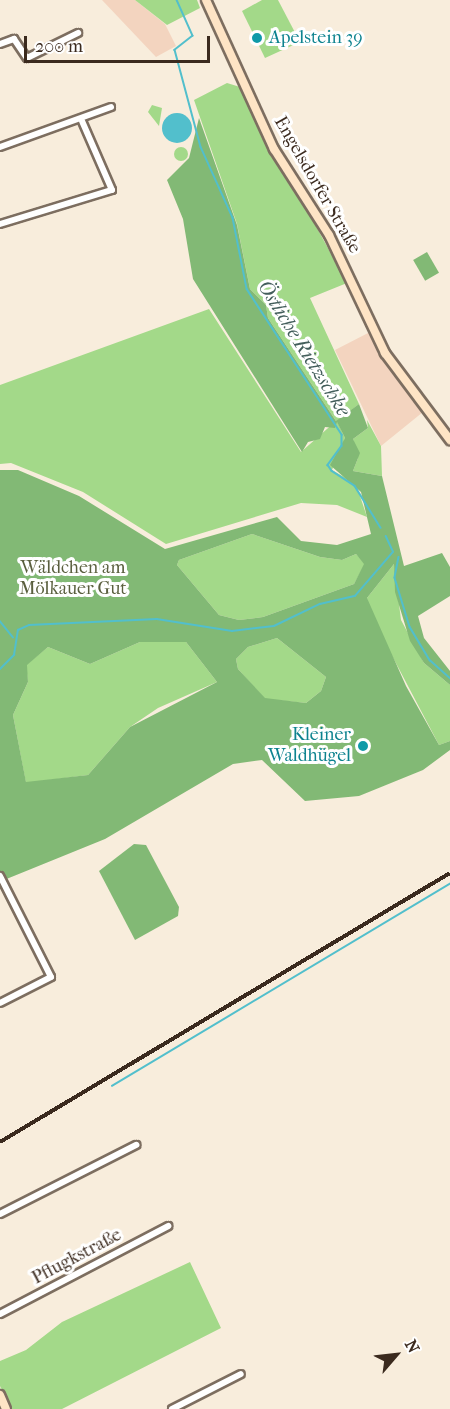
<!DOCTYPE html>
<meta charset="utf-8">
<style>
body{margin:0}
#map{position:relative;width:450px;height:1409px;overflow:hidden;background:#f8eddc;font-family:"IM FELL French Canon",serif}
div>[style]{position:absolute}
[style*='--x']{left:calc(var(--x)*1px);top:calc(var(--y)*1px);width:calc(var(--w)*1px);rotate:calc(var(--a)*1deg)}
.built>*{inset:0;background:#f3d4bf}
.green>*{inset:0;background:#a3d989}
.round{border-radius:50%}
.forest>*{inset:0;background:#82b975;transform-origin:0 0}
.water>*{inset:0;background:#52bfcc}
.stream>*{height:1.5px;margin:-0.75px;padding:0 0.75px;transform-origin:0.75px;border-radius:0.75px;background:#52bfcc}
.roads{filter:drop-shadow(2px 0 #7d6e60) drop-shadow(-2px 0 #7d6e60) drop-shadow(0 2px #7d6e60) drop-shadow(0 -2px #7d6e60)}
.street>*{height:6px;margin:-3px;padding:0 3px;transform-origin:3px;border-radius:3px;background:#fff}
.secondary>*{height:8px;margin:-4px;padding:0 4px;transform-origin:4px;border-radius:4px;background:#fee4c5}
.rail>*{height:4px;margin-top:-2px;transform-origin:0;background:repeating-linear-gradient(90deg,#fff 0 4.5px,#3b2a1e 0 9px);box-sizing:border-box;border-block:2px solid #3b2a1e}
.dots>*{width:16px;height:16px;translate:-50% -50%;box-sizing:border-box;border:3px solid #fff;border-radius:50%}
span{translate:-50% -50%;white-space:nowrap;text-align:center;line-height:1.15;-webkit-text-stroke:6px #fff;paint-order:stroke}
.culture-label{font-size:18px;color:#0d838f}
.left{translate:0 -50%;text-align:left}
.right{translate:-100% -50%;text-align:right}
.street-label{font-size:18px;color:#3b2a1e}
.park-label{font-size:18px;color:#5a5f3e}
.water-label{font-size:20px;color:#435e5b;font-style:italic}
.north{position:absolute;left:366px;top:1325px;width:60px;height:60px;-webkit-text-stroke:4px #fff;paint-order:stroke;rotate:62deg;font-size:16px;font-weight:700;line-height:24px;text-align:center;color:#3b2a1e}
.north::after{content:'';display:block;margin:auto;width:21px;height:27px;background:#3b2a1e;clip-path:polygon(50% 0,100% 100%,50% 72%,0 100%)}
.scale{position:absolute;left:24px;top:36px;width:186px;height:27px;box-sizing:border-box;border:3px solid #3b2a1e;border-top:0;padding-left:8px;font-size:18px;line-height:21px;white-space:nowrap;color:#3b2a1e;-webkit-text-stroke:4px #fff;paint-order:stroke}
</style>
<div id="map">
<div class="built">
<div style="clip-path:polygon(102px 0,135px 0,165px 24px,176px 46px,156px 57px)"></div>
<div style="clip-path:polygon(370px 332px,392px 372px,423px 412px,381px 446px,335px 350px)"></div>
</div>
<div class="green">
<div style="clip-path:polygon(135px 0,197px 0,200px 8px,167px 25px)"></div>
<div style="clip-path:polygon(262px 0,278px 0,300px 42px,265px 58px,242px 11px)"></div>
<div style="clip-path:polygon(227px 83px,240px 87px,347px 283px,310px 298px,359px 404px,337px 421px,345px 438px,332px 470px,356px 484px,367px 517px,337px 505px,301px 503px,166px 544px,83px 492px,11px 463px,0 464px,0 385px,209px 309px,301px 452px,336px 421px,268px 318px,266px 305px,250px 289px,237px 224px,194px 100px)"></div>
<div style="clip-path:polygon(152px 105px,162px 108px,159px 126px,148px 112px)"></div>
<div class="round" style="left:174px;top:147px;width:14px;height:14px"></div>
<div style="clip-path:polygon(367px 420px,381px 446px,382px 476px,353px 471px,358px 458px,353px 439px,368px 428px)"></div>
<div style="clip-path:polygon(252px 534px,320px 557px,342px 560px,356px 554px,365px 564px,354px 584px,263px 617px,239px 620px,219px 615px,177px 565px,179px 560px)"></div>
<div style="clip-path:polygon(394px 564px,401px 620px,424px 663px,450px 685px,450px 741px,439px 745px,368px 610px,367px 598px)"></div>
<div style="clip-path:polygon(277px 638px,326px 677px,321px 691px,306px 703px,265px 699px,238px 669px,236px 659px,248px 647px)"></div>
<div style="clip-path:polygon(140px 642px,186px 642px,217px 682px,158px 708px,130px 727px,88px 775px,26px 783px,13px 715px,28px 682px,26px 665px,48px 647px,90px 664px)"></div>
<div style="clip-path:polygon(190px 1262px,221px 1328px,62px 1409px,10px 1409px,0 1386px,0 1361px,26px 1350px,62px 1322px)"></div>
</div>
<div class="forest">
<div style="clip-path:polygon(evenodd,199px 118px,237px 225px,250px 289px,266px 305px,268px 318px,336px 421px,359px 404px,368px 428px,353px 439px,360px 453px,353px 471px,382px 476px,404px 566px,442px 553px,450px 567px,450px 596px,418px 616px,424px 638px,450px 671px,450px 685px,424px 663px,410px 641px,395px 592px,394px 564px,367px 598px,406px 686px,439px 745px,450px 741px,450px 750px,423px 770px,359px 796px,305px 801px,262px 760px,233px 764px,105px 839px,4px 880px,0 871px,0 470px,18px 470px,79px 496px,165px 549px,277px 517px,301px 541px,337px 545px,371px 534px,361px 492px,330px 465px,345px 438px,337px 422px,335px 428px,325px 427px,320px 439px,308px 442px,302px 452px,193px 279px,183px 219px,167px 180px,189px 158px,199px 118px,252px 534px,320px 557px,342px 560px,356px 554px,364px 564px,354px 584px,263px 617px,239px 620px,219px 615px,177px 565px,179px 560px,252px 534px,199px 118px,277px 638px,326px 677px,321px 691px,306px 703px,265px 698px,238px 669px,236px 659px,248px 647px,277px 638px,199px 118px,140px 642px,186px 642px,217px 682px,130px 727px,88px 775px,26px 782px,13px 715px,28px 682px,27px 665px,48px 647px,90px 664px,140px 642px)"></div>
<div style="left:427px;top:252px;width:24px;height:16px;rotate:60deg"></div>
<div style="clip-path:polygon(134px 844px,146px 845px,179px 907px,178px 916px,135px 940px,99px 871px)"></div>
</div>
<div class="water">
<div class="round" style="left:162px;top:113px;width:30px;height:30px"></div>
</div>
<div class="stream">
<div style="--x:177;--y:0;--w:39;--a:66"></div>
<div style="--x:193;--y:36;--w:23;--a:142"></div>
<div style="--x:175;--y:50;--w:100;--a:75"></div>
<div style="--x:201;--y:147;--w:78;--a:65.7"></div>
<div style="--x:233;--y:218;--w:72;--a:78.8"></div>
<div style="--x:247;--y:289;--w:174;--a:56.9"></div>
<div style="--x:342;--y:435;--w:11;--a:90"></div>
<div style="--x:342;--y:446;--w:24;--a:126"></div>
<div style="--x:328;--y:465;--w:7;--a:56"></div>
<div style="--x:332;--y:471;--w:27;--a:33"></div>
<div style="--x:355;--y:486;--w:49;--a:58.2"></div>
<div style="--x:399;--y:557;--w:21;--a:101"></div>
<div style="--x:395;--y:578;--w:51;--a:73"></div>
<div style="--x:410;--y:627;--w:39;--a:59"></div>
<div style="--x:430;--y:660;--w:27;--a:42"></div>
<div style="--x:0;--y:621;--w:21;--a:51"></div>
<div style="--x:0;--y:669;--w:20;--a:-45"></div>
<div style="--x:14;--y:655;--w:25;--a:-81"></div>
<div style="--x:18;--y:630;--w:12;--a:-24"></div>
<div style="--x:29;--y:625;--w:128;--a:-2.7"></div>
<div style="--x:157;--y:619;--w:76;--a:9.1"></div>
<div style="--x:232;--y:631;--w:42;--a:-6.8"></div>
<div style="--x:274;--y:626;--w:51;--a:-25.6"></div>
<div style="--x:320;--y:604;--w:36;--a:-13"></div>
<div style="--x:355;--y:596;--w:58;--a:-49.2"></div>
<div style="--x:393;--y:552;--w:17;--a:-115"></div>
<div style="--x:112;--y:1086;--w:394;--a:-30.9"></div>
</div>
<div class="roads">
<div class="street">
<div style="--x:0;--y:44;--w:15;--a:-20"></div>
<div style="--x:14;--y:39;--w:23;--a:56"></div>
<div style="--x:27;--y:58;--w:57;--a:-26.1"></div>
<div style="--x:0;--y:147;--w:118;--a:-19.8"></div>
<div style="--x:0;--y:224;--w:117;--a:-16.9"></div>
<div style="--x:112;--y:190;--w:75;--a:-113.5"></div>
<div style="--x:0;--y:876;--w:113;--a:63.2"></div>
<div style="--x:51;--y:977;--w:57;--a:153"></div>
<div style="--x:0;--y:1214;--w:153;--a:-26.9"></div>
<div style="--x:0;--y:1314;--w:190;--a:-27.6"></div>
<div style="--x:172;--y:1409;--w:77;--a:-26.9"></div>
</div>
<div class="secondary">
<div style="--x:206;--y:0;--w:164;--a:65.5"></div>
<div style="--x:274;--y:149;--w:102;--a:57.4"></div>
<div style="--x:329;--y:235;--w:131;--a:64.6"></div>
<div style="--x:385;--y:353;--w:109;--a:53.2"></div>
<div style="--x:0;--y:1395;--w:15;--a:67"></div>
</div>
</div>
<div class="rail">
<div style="--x:0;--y:1142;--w:524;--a:-30.87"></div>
</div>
<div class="dots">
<div style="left:257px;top:38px;background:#0f9aa8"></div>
<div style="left:363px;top:746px;background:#0f9aa8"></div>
</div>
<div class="culture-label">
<span class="left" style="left:269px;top:38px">Apelstein 39</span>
<span class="right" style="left:351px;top:746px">Kleiner<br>Waldhügel</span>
</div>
<div class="street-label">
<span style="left:317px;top:185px;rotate:60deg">Engelsdorfer Straße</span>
<span style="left:77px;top:1257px;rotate:-28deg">Pflugkstraße</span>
</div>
<div class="park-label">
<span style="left:73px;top:579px">Wäldchen am<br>Mölkauer Gut</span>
</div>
<div class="water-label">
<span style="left:304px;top:348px;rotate:58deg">Östliche Rietzschke</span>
</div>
<div class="north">N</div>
<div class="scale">200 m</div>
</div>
